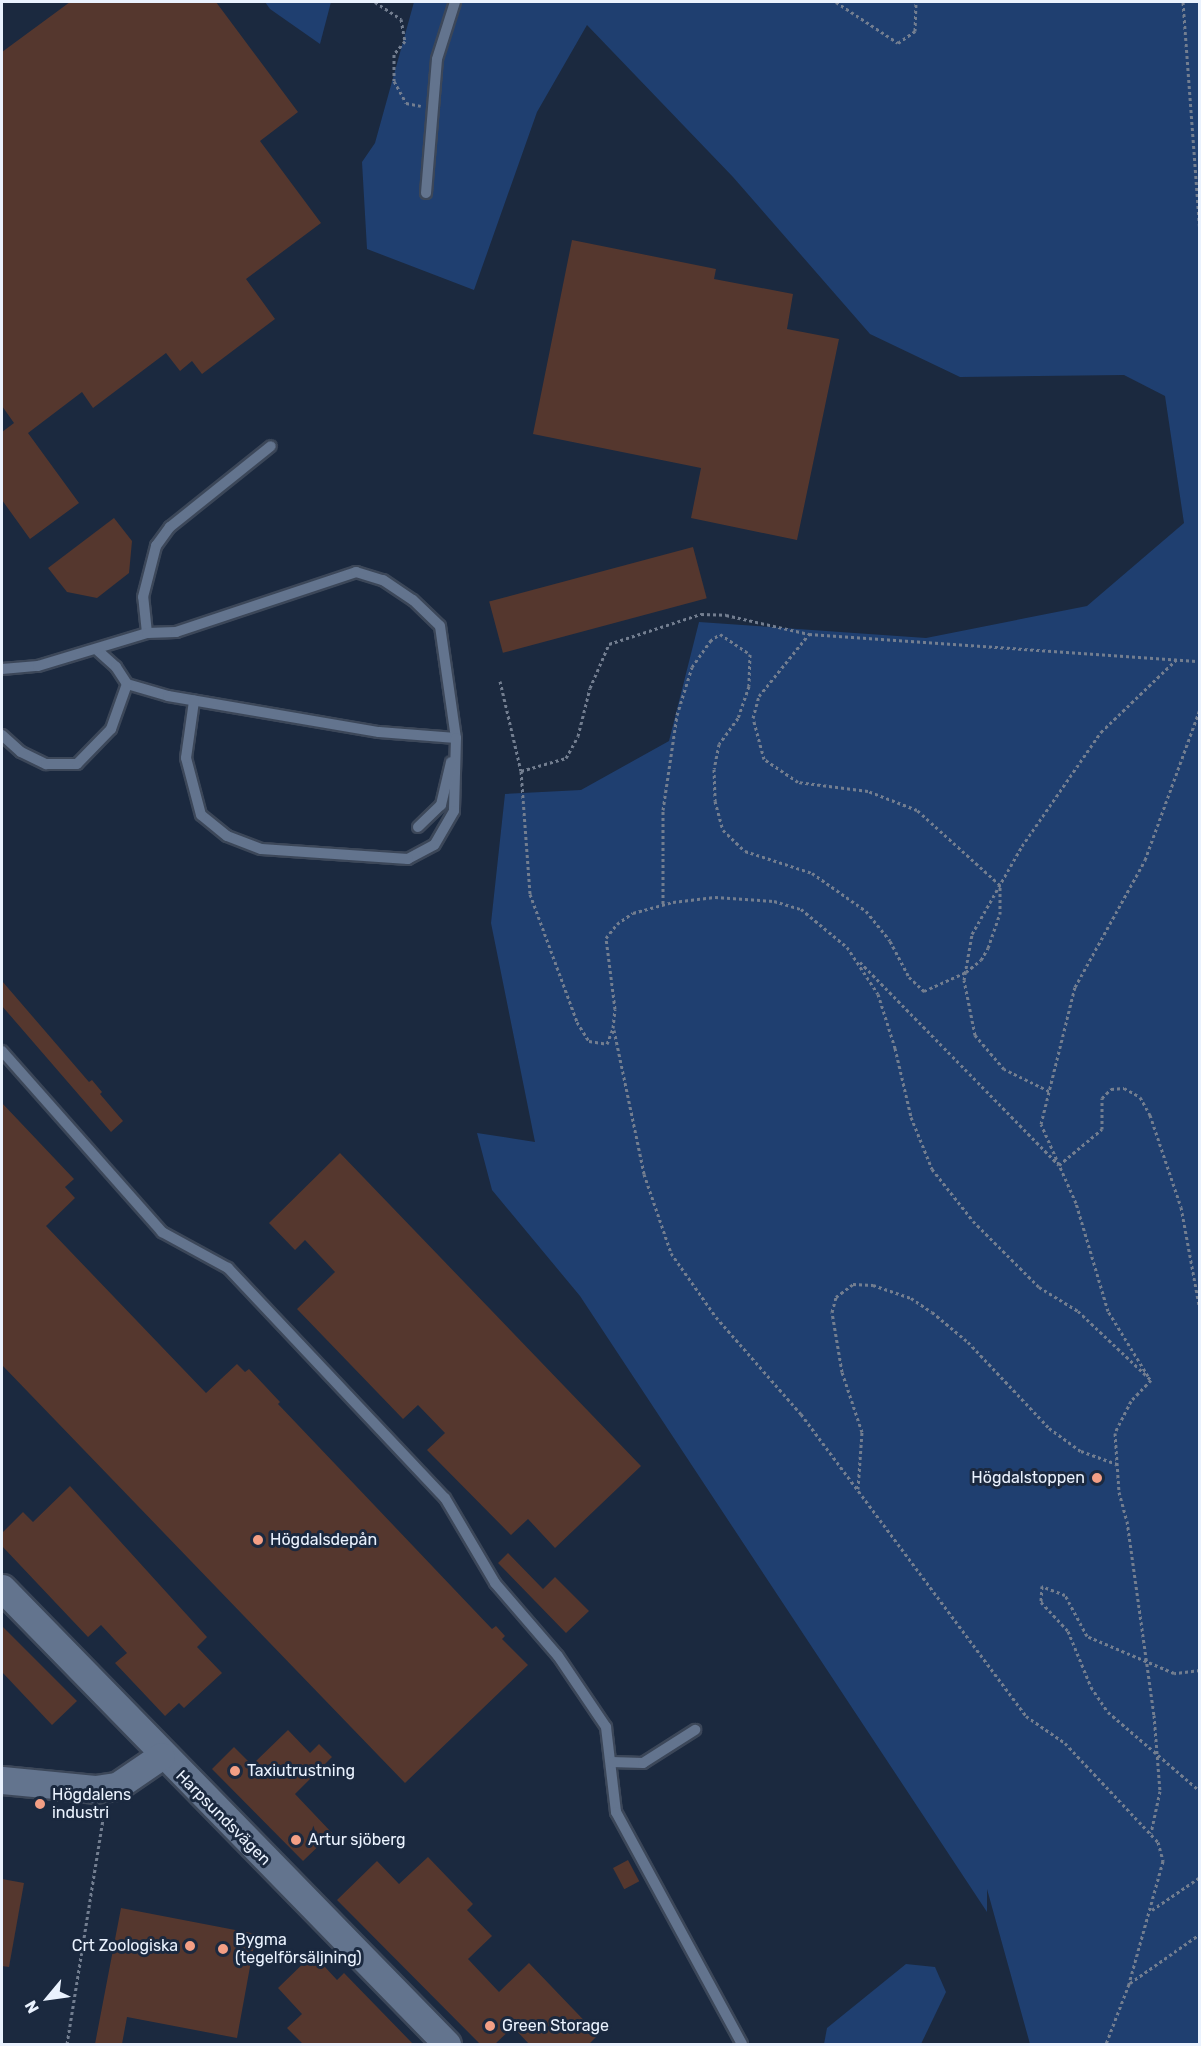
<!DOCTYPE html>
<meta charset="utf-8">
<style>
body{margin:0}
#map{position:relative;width:1201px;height:2046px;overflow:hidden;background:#1b293f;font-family:Rubik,sans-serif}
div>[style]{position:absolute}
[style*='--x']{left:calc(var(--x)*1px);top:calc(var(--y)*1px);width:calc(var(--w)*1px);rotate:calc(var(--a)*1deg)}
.green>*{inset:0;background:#1f3f70}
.building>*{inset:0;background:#55372e;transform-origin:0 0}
.path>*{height:3px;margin-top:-1.5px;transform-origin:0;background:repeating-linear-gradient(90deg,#737e90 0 3px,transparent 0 6px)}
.roads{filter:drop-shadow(2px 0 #3c4759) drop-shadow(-2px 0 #3c4759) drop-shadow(0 2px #3c4759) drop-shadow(0 -2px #3c4759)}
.service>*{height:10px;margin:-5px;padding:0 5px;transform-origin:5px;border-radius:5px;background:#63748e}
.tertiary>*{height:27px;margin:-13.5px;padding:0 13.5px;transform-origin:13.5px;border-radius:13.5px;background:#63748e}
.dots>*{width:16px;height:16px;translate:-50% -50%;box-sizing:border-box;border:3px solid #1b293f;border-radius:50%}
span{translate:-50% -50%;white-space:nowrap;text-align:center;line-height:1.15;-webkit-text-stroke:6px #1b293f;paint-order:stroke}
.poi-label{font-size:16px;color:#eaf2fe}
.right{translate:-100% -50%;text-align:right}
.left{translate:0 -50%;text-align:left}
.street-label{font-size:16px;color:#eaf2fe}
.frame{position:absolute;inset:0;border:3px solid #eaf2fe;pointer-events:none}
.north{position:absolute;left:18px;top:1968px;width:60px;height:60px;-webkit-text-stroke:4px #1b293f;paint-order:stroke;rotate:241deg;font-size:16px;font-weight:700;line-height:24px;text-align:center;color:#eaf2fe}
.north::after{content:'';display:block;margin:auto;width:21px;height:27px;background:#eaf2fe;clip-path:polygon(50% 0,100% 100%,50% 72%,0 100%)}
</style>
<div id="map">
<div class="green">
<div style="clip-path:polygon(265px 2px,331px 2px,320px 44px,270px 9px)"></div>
<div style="clip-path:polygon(414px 2px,1199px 2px,1199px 2044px,1030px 2044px,987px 1889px,987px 1912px,580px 1296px,492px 1190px,477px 1133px,535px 1142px,491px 923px,505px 794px,581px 790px,669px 741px,699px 622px,926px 638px,1087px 606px,1184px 523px,1165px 396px,1124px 375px,960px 377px,870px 334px,733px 177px,587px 25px,537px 112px,474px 290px,367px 249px,362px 162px,375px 143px)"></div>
<div style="clip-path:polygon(906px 1964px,935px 1967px,946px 1992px,921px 2044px,824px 2044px,827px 2028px)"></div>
</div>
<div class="building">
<div style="clip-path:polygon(70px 2px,216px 2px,298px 112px,260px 141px,321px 223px,246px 279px,275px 319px,202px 374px,192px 361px,180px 371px,166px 353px,93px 408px,82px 392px,28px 433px,79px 503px,30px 539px,2px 500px,2px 432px,14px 423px,2px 406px,2px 52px)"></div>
<div style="clip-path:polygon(572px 240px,716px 269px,714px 279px,793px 294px,787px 329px,839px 339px,797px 540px,691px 518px,701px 468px,533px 434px)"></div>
<div style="clip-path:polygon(114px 518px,132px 541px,129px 573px,97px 598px,67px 592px,48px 568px)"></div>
<div style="left:693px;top:547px;width:53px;height:211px;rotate:75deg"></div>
<div style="clip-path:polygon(2px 981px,89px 1082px,92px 1080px,102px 1092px,100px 1094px,123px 1121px,111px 1132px,2px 1006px)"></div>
<div style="clip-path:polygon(2px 1103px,74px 1179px,65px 1187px,75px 1198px,46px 1226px,206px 1393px,237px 1364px,245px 1372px,249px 1369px,280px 1402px,278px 1404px,492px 1629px,496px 1626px,505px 1636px,502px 1639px,528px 1665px,405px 1783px,2px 1365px)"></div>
<div style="clip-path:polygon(340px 1153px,641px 1466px,555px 1548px,528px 1519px,511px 1535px,427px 1450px,445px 1433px,418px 1405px,403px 1419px,297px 1309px,335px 1272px,305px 1240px,295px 1250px,269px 1223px)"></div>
<div style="clip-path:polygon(70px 1486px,207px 1637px,197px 1647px,222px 1673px,184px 1708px,179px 1703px,165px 1716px,115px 1663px,127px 1653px,101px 1625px,88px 1637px,2px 1546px,2px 1533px,23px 1512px,33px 1522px)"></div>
<div style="clip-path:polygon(508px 1553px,543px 1589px,555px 1577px,589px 1611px,566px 1633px,498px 1563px)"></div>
<div style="clip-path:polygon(2px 1626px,77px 1701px,52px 1725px,2px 1672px)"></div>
<div style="clip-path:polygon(288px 1730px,310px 1753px,319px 1744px,332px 1757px,295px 1794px,332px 1833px,303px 1861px,212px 1769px,234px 1747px,252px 1765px)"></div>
<div style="clip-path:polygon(428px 1857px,473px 1904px,467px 1910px,492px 1936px,468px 1959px,499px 1992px,529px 1963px,598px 2035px,589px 2044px,529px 2044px,513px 2027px,495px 2044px,480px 2044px,337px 1900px,377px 1861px,399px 1884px)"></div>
<div style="left:628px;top:1860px;width:24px;height:17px;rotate:62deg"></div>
<div style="clip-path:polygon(2px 1879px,24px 1883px,9px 1967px,2px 1966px)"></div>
<div style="clip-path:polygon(121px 1908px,256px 1934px,237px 2038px,127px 2017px,122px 2044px,95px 2044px)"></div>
<div style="clip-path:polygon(313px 1954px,337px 1980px,344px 1973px,413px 2044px,303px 2044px,287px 2028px,302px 2014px,278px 1988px)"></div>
</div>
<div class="path">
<div style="--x:375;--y:2;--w:31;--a:33"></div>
<div style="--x:401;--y:19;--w:22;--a:80"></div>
<div style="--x:405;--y:41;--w:17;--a:130"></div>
<div style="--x:394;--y:54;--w:27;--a:90"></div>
<div style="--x:394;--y:81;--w:25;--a:61"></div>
<div style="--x:406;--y:103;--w:15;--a:11"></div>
<div style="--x:836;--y:2;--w:74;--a:33.5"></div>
<div style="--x:898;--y:43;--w:21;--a:-35"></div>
<div style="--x:915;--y:31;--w:29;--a:-88"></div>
<div style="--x:1183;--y:2;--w:235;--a:85.8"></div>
<div style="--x:500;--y:681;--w:92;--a:76.9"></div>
<div style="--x:521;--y:771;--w:123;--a:85.8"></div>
<div style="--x:530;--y:894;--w:136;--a:69.8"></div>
<div style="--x:577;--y:1022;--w:22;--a:58"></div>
<div style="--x:589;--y:1041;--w:18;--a:9"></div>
<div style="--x:607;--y:1044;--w:17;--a:-69"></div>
<div style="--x:613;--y:1028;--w:19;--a:-84"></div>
<div style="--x:615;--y:1009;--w:72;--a:-97.2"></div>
<div style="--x:606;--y:938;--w:18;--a:-52"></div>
<div style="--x:617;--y:924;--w:19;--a:-35"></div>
<div style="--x:633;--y:913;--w:41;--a:-15.4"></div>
<div style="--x:673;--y:902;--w:42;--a:-6.8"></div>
<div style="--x:715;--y:897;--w:59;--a:3.9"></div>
<div style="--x:774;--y:901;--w:28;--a:17"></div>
<div style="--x:801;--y:909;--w:60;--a:39.6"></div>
<div style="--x:847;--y:947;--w:56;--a:56.6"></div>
<div style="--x:878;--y:994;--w:57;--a:72.5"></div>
<div style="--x:895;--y:1048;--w:71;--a:76.9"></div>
<div style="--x:911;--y:1117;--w:56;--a:68"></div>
<div style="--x:932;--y:1169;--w:66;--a:51.7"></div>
<div style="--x:973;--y:1221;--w:93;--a:45"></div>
<div style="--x:1039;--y:1287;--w:46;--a:31.6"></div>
<div style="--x:1078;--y:1311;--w:100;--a:43.4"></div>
<div style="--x:521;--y:771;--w:47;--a:-16.1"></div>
<div style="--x:566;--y:758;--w:25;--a:-61"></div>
<div style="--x:578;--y:736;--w:49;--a:-76"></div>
<div style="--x:590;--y:688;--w:48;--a:-66.6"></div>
<div style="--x:609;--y:644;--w:97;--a:-18.1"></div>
<div style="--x:701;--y:614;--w:25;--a:2"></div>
<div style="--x:726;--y:615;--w:85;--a:12.9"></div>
<div style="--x:809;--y:634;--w:392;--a:4"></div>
<div style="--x:663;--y:904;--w:94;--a:-90"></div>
<div style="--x:663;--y:810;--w:96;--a:-81.6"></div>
<div style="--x:677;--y:715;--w:50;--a:-72.6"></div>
<div style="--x:692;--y:667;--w:32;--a:-55"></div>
<div style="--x:710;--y:641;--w:12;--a:-35"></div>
<div style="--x:720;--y:634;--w:36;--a:34"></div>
<div style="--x:750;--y:654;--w:32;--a:92"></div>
<div style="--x:749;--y:686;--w:34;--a:109"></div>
<div style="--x:738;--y:718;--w:32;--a:126"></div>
<div style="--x:719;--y:744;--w:25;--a:101"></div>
<div style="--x:714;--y:769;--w:32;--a:88"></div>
<div style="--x:715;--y:801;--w:30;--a:75"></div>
<div style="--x:723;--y:830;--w:30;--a:44"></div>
<div style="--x:745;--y:851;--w:71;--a:18.2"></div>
<div style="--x:812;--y:873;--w:66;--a:35.1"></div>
<div style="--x:866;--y:911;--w:38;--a:51"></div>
<div style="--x:890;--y:941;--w:41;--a:62.2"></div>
<div style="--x:909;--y:977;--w:21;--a:43"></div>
<div style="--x:924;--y:991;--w:46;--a:-24.3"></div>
<div style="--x:966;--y:972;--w:19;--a:-39"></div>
<div style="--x:981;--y:960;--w:14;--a:-60"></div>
<div style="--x:988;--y:948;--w:36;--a:-71"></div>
<div style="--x:1000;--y:914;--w:29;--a:-90"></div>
<div style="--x:1000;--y:885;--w:112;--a:-137.9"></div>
<div style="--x:917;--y:810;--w:53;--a:-158.8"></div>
<div style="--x:868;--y:791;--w:71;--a:-172.7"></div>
<div style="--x:798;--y:782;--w:41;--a:-145.9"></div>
<div style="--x:764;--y:759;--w:42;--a:-105"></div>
<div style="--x:753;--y:718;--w:23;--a:-75"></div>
<div style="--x:759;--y:696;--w:80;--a:-51.1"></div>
<div style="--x:860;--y:962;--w:284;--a:45.6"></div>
<div style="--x:1059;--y:1165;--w:56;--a:-39.9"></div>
<div style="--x:1102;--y:1129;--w:31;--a:-90"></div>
<div style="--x:1102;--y:1098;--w:13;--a:-45"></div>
<div style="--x:1111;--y:1089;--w:13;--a:-4"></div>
<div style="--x:1124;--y:1088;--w:18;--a:29"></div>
<div style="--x:1140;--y:1097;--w:21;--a:61"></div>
<div style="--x:1150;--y:1115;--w:97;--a:71.4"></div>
<div style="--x:1181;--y:1207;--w:106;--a:79.6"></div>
<div style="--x:614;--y:1030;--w:147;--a:78.2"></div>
<div style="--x:644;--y:1174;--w:83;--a:71.1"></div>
<div style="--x:671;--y:1253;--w:78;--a:54.9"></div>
<div style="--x:716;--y:1317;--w:129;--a:48.8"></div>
<div style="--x:801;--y:1414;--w:377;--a:53.3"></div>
<div style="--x:1026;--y:1716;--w:47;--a:34.7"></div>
<div style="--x:1065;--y:1743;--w:136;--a:46.8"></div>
<div style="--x:1158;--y:1842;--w:20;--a:75"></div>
<div style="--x:1163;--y:1861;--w:128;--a:105.5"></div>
<div style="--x:1129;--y:1984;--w:64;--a:111"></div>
<div style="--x:1049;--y:1091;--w:50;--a:-153.9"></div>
<div style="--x:1004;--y:1069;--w:45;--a:-130.5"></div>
<div style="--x:975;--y:1035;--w:56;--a:-101.3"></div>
<div style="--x:964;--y:980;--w:47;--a:-80.1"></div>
<div style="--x:972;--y:934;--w:101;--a:-60.4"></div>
<div style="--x:1022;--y:846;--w:139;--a:-55.3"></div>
<div style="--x:1101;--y:732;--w:107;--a:-43.9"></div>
<div style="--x:1148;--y:1376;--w:76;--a:-121.6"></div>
<div style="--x:1108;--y:1311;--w:113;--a:-106.5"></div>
<div style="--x:1076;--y:1203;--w:86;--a:-113.9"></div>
<div style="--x:1041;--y:1124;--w:141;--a:-76.1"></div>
<div style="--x:1075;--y:987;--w:145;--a:-61.1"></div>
<div style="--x:1145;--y:860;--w:161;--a:-70"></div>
<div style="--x:1151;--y:1380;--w:29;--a:134"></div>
<div style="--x:1131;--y:1401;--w:36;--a:117"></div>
<div style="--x:1115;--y:1433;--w:59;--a:86.1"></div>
<div style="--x:1119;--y:1492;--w:30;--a:75"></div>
<div style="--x:1127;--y:1521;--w:196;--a:82.1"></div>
<div style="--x:1154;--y:1715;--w:76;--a:85.5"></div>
<div style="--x:1160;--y:1791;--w:43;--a:102.1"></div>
<div style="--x:858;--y:1489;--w:57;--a:-86"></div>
<div style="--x:862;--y:1432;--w:63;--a:-108.4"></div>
<div style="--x:842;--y:1372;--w:61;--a:-99.5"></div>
<div style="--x:832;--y:1312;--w:16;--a:-75"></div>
<div style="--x:836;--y:1297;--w:21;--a:-37"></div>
<div style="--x:853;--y:1284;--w:20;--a:3"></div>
<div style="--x:873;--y:1285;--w:40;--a:18.9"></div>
<div style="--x:911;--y:1298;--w:25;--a:34"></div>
<div style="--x:932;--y:1312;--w:47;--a:39.8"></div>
<div style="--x:968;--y:1342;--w:118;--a:46.7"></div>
<div style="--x:1049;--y:1428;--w:39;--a:36"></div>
<div style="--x:1081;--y:1451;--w:38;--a:20"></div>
<div style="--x:1200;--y:1670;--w:26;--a:173"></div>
<div style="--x:1174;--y:1673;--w:95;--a:-157"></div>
<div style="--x:1087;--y:1636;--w:47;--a:-118.2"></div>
<div style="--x:1065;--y:1595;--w:25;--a:-159"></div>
<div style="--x:1042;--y:1586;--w:16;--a:94"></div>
<div style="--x:1041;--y:1602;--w:40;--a:47"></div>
<div style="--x:1068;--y:1631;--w:61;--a:67.7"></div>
<div style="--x:1091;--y:1687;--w:30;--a:56"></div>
<div style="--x:1108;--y:1712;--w:121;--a:40.7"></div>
<div style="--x:1152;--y:1910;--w:58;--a:-34.5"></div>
<div style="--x:1130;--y:1983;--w:85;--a:-35"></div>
<div style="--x:67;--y:2044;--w:227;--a:-80.9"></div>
<div style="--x:103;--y:1820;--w:10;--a:-107"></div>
</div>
<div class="roads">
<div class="service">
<div style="--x:426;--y:193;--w:134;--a:-85.3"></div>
<div style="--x:437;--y:59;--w:60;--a:-72.5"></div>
<div style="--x:147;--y:633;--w:36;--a:-96"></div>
<div style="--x:143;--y:597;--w:53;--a:-75.7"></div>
<div style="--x:156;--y:546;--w:24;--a:-54"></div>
<div style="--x:170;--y:527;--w:129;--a:-38.7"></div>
<div style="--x:96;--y:649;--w:27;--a:42"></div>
<div style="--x:116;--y:667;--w:20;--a:57"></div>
<div style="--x:127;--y:684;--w:43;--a:16.3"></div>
<div style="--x:168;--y:696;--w:214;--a:9.7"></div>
<div style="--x:379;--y:732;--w:77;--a:4.5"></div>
<div style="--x:2;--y:669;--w:36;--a:-5"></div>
<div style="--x:38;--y:666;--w:114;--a:-16.8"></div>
<div style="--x:147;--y:633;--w:29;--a:-2"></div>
<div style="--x:176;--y:632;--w:190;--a:-18.4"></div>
<div style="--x:356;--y:572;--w:28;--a:17"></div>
<div style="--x:383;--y:580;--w:36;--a:34"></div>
<div style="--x:413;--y:600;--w:37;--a:44"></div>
<div style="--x:440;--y:626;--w:113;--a:81.9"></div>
<div style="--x:456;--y:738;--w:73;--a:91.6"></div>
<div style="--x:454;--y:811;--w:39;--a:120"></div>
<div style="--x:434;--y:845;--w:30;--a:152"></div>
<div style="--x:408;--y:859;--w:147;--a:-176.1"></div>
<div style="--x:261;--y:849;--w:36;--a:-159"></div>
<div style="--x:227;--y:836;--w:33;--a:-141"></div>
<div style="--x:201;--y:815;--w:59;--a:-104.7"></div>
<div style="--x:186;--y:758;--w:58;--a:-82"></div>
<div style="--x:2;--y:735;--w:25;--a:42"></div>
<div style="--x:21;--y:752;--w:28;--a:26"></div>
<div style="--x:46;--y:764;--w:31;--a:0"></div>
<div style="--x:77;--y:764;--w:49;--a:-45.8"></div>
<div style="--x:111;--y:729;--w:48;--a:-70.4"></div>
<div style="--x:418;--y:827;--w:32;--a:-44"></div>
<div style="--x:441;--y:805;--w:44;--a:-76.9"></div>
<div style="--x:2;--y:1051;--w:242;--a:48.5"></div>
<div style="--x:162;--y:1232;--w:75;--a:28.6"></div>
<div style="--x:228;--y:1268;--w:316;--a:46.7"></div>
<div style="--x:445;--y:1498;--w:99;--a:59.5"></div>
<div style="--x:495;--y:1583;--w:96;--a:49.2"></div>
<div style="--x:558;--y:1656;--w:86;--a:55.9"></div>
<div style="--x:606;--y:1727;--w:86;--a:83.3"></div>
<div style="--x:616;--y:1812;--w:264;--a:61.5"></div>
<div style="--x:611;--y:1762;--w:32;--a:2"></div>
<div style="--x:643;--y:1763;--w:62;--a:-32.4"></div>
</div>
<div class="tertiary">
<div style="--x:2;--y:1588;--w:637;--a:45.7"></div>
<div style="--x:2;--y:1780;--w:93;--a:5.5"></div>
<div style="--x:95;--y:1789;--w:22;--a:-8"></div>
<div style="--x:117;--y:1786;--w:53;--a:-34.3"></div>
</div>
</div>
<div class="dots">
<div style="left:1097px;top:1478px;background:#f39f85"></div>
<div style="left:258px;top:1540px;background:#f39f85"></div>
<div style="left:235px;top:1771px;background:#f39f85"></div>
<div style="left:40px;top:1804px;background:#f39f85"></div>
<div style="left:296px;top:1840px;background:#f39f85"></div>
<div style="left:190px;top:1946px;background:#f39f85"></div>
<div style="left:223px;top:1949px;background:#f39f85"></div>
<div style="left:490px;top:2026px;background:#f39f85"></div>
</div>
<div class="poi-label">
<span class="right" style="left:1085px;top:1478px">Högdalstoppen</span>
<span class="left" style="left:270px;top:1540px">Högdalsdepån</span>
<span class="left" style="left:247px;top:1771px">Taxiutrustning</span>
<span class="left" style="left:52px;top:1804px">Högdalens<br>industri</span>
<span class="left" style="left:308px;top:1840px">Artur sjöberg</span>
<span class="left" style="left:235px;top:1949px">Bygma<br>(tegelförsäljning)</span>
<span class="right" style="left:178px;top:1946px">Crt Zoologiska</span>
<span class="left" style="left:502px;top:2026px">Green Storage</span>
</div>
<div class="street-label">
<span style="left:223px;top:1818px;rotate:45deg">Harpsundsvägen</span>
</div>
<div class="frame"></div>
<div class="north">N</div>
</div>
